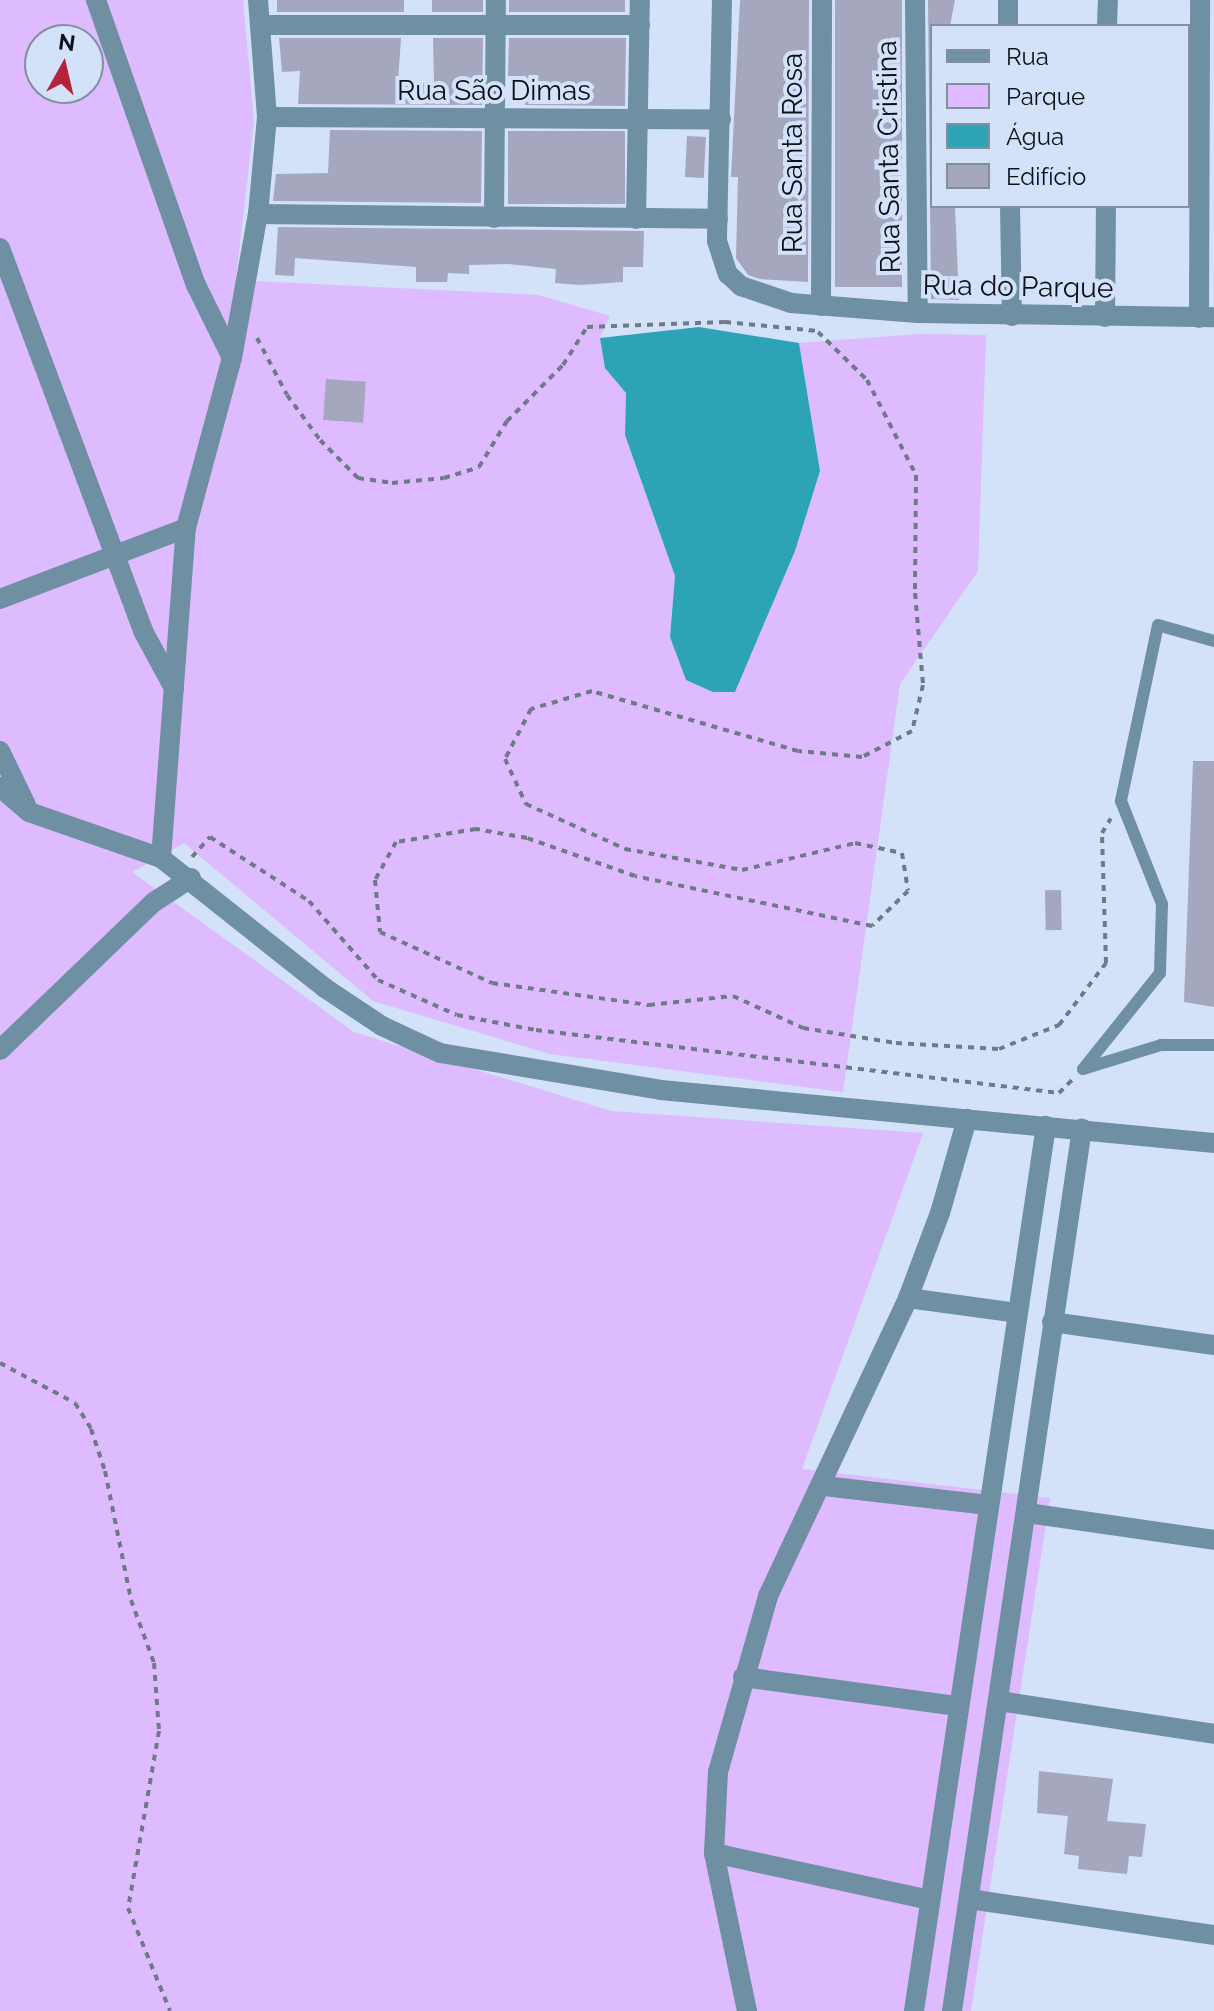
<!DOCTYPE html>
<meta charset="utf-8">
<style>
body{margin:0}
#map{position:relative;width:1214px;height:2011px;overflow:hidden;background:#d3e1f9;font-family:Raleway,sans-serif}
div>[style]{position:absolute}
[style*='--x']{left:calc(var(--x)*1px);top:calc(var(--y)*1px);width:calc(var(--w)*1px);rotate:calc(var(--a)*1deg)}
.green>*{inset:0;background:#ddbbfe}
.water>*{inset:0;background:#2da3b8}
.building>*{inset:0;background:#a5a7bf;transform-origin:0 0}
.path>*{height:4px;margin-top:-2px;transform-origin:0;background:repeating-linear-gradient(90deg,#6f7988 0 6px,transparent 0 12px)}
.service>*{height:12px;margin:-6px;padding:0 6px;transform-origin:6px;border-radius:6px;background:#6f8fa3}
.minor>*{height:20px;margin:-10px;padding:0 10px;transform-origin:10px;border-radius:10px;background:#6f8fa3}
span{translate:-50% -50%;white-space:nowrap;text-align:center;line-height:1.15;-webkit-text-stroke:8px #d3e1f9;paint-order:stroke}
.street-label{font-size:28px;color:#0c1119}
.legend{position:absolute;left:930px;top:24px;width:260px;height:184px;box-sizing:border-box;background:#d3e1f9;border:2px solid #838e9f;margin:0;padding:10px 14px;list-style:none;font-size:24px;color:#0c1119}
.legend li{display:flex;align-items:center;gap:16px;height:40px}
.legend b{width:40px;border:2px solid #838e9f}
.north{position:absolute;left:24px;top:24px;width:80px;height:80px;box-sizing:border-box;background:#d3e1f9;border:2px solid #838e9f;border-radius:50%;rotate:8deg;font-size:22px;font-weight:700;line-height:32px;text-align:center;color:#0c1119}
.north::after{content:'';display:block;margin:auto;width:28px;height:36px;background:#b5233b;clip-path:polygon(50% 0,100% 100%,50% 72%,0 100%)}
</style>
<div id="map">
<div class="green">
<div style="clip-path:polygon(evenodd,0 0,243px 0,254px 121px,236px 280px,538px 295px,610px 316px,600px 338px,605px 367px,626px 393px,625px 435px,675px 576px,670px 637px,735px 692px,795px 551px,820px 471px,799px 343px,919px 334px,986px 335px,978px 571px,900px 684px,843px 1092px,550px 1054px,373px 1001px,184px 843px,132px 872px,354px 1032px,611px 1111px,923px 1133px,802px 1469px,1050px 1498px,971px 2011px,0 2011px,0 0,40px 40px,88px 40px,88px 88px,40px 88px,40px 40px)"></div>
</div>
<div class="water">
<div style="clip-path:polygon(699px 327px,799px 343px,820px 471px,795px 551px,735px 692px,713px 692px,686px 680px,670px 637px,675px 576px,625px 435px,626px 393px,605px 368px,600px 338px)"></div>
</div>
<div class="building">
<div style="left:277px;top:0;width:127px;height:12px"></div>
<div style="left:432px;top:0;width:51px;height:12px"></div>
<div style="left:509px;top:0;width:116px;height:12px"></div>
<div style="clip-path:polygon(740px 0,809px 0,808px 282px,760px 279px,748px 275px,736px 258px,738px 177px,731px 177px)"></div>
<div style="left:835px;top:0;width:67px;height:287px"></div>
<div style="clip-path:polygon(928px 0,955px 0,950px 26px,932px 26px,932px 206px,955px 206px,959px 300px,931px 299px)"></div>
<div style="clip-path:polygon(279px 38px,401px 38px,398px 82px,434px 83px,433px 38px,483px 38px,482px 105px,298px 104px,300px 71px,282px 72px)"></div>
<div style="clip-path:polygon(509px 38px,626px 38px,625px 106px,525px 105px,526px 76px,508px 76px)"></div>
<div style="clip-path:polygon(330px 130px,482px 131px,481px 203px,273px 201px,276px 174px,328px 173px)"></div>
<div style="left:508px;top:131px;width:117px;height:73px"></div>
<div style="left:687px;top:136px;width:19px;height:41px;rotate:3deg"></div>
<div style="clip-path:polygon(278px 227px,644px 231px,643px 267px,623px 267px,623px 282px,581px 285px,555px 283px,556px 269px,508px 264px,469px 265px,469px 274px,448px 273px,447px 282px,416px 282px,416px 267px,295px 258px,294px 276px,275px 275px)"></div>
<div style="left:326px;top:379px;width:40px;height:41px;rotate:4deg"></div>
<div style="clip-path:polygon(1193px 761px,1214px 761px,1214px 1007px,1184px 1002px)"></div>
<div style="left:1061px;top:890px;width:40px;height:16px;rotate:89deg"></div>
<div style="clip-path:polygon(1039px 1771px,1113px 1779px,1107px 1821px,1146px 1824px,1142px 1857px,1129px 1856px,1127px 1874px,1078px 1869px,1079px 1856px,1064px 1854px,1068px 1816px,1037px 1813px)"></div>
</div>
<div class="path">
<div style="--x:818;--y:332;--w:69;--a:44.4"></div>
<div style="--x:867;--y:380;--w:107;--a:62.7"></div>
<div style="--x:916;--y:475;--w:118;--a:90.5"></div>
<div style="--x:915;--y:593;--w:92;--a:85"></div>
<div style="--x:923;--y:685;--w:47;--a:103.4"></div>
<div style="--x:912;--y:731;--w:56;--a:152.5"></div>
<div style="--x:862;--y:757;--w:64;--a:-174.6"></div>
<div style="--x:798;--y:751;--w:215;--a:-163.8"></div>
<div style="--x:592;--y:691;--w:64;--a:163.6"></div>
<div style="--x:531;--y:709;--w:56;--a:117.5"></div>
<div style="--x:505;--y:759;--w:50;--a:65"></div>
<div style="--x:526;--y:804;--w:109;--a:24.4"></div>
<div style="--x:625;--y:849;--w:119;--a:10.2"></div>
<div style="--x:742;--y:870;--w:116;--a:-13.4"></div>
<div style="--x:855;--y:843;--w:48;--a:12"></div>
<div style="--x:902;--y:853;--w:38;--a:81"></div>
<div style="--x:908;--y:891;--w:50;--a:135.8"></div>
<div style="--x:872;--y:926;--w:242;--a:-168.1"></div>
<div style="--x:635;--y:876;--w:114;--a:-160.6"></div>
<div style="--x:527;--y:838;--w:52;--a:-170"></div>
<div style="--x:476;--y:829;--w:81;--a:170.8"></div>
<div style="--x:396;--y:842;--w:43;--a:118.9"></div>
<div style="--x:375;--y:880;--w:52;--a:84.5"></div>
<div style="--x:380;--y:932;--w:123;--a:24.5"></div>
<div style="--x:492;--y:983;--w:159;--a:8"></div>
<div style="--x:649;--y:1005;--w:84;--a:-6.1"></div>
<div style="--x:733;--y:996;--w:77;--a:24.6"></div>
<div style="--x:803;--y:1028;--w:94;--a:9.2"></div>
<div style="--x:896;--y:1043;--w:103;--a:3.3"></div>
<div style="--x:999;--y:1049;--w:65;--a:-21.8"></div>
<div style="--x:1059;--y:1025;--w:78;--a:-52.8"></div>
<div style="--x:1106;--y:963;--w:130;--a:-91.8"></div>
<div style="--x:1102;--y:833;--w:17;--a:-59"></div>
<div style="--x:257;--y:338;--w:64;--a:62.2"></div>
<div style="--x:287;--y:395;--w:56;--a:53.7"></div>
<div style="--x:320;--y:440;--w:54;--a:45"></div>
<div style="--x:358;--y:478;--w:34;--a:8"></div>
<div style="--x:392;--y:483;--w:52;--a:-5.5"></div>
<div style="--x:444;--y:478;--w:37;--a:-17"></div>
<div style="--x:479;--y:467;--w:54;--a:-58.7"></div>
<div style="--x:507;--y:421;--w:79;--a:-45"></div>
<div style="--x:563;--y:365;--w:45;--a:-57.7"></div>
<div style="--x:587;--y:327;--w:138;--a:-2.1"></div>
<div style="--x:725;--y:322;--w:93;--a:5.5"></div>
<div style="--x:192;--y:857;--w:27;--a:-48"></div>
<div style="--x:210;--y:837;--w:118;--a:32.9"></div>
<div style="--x:309;--y:901;--w:105;--a:48.9"></div>
<div style="--x:378;--y:980;--w:86;--a:23.9"></div>
<div style="--x:457;--y:1015;--w:80;--a:10.8"></div>
<div style="--x:536;--y:1030;--w:527;--a:6.87"></div>
<div style="--x:1059;--y:1093;--w:20;--a:-45"></div>
<div style="--x:0;--y:1363;--w:85;--a:28.1"></div>
<div style="--x:75;--y:1403;--w:31;--a:58"></div>
<div style="--x:91;--y:1429;--w:44;--a:71.6"></div>
<div style="--x:105;--y:1471;--w:132;--a:78.6"></div>
<div style="--x:131;--y:1600;--w:67;--a:69.9"></div>
<div style="--x:154;--y:1663;--w:68;--a:85.8"></div>
<div style="--x:159;--y:1731;--w:180;--a:99.9"></div>
<div style="--x:128;--y:1908;--w:111;--a:67.8"></div>
</div>
<div class="service">
<div style="--x:1214;--y:641;--w:58;--a:-164.1"></div>
<div style="--x:1158;--y:625;--w:180;--a:101.9"></div>
<div style="--x:1121;--y:801;--w:111;--a:68.3"></div>
<div style="--x:1162;--y:904;--w:69;--a:91.7"></div>
<div style="--x:1160;--y:973;--w:123;--a:128.7"></div>
<div style="--x:1083;--y:1069;--w:82;--a:-17.1"></div>
<div style="--x:1161;--y:1045;--w:53;--a:0"></div>
</div>
<div class="minor">
<div style="--x:96;--y:0;--w:302;--a:70.7"></div>
<div style="--x:196;--y:285;--w:81;--a:63.7"></div>
<div style="--x:722;--y:0;--w:241;--a:91.2"></div>
<div style="--x:717;--y:241;--w:35;--a:72"></div>
<div style="--x:728;--y:274;--w:18;--a:43"></div>
<div style="--x:741;--y:286;--w:53;--a:18.8"></div>
<div style="--x:791;--y:303;--w:127;--a:4.5"></div>
<div style="--x:918;--y:313;--w:296;--a:0.8"></div>
<div style="--x:915;--y:0;--w:313;--a:89.5"></div>
<div style="--x:261;--y:25;--w:379;--a:0"></div>
<div style="--x:1008;--y:26;--w:26;--a:-90"></div>
<div style="--x:1107;--y:26;--w:26;--a:-88"></div>
<div style="--x:267;--y:117;--w:454;--a:0.3"></div>
<div style="--x:1010;--y:206;--w:110;--a:89"></div>
<div style="--x:258;--y:214;--w:460;--a:0.6"></div>
<div style="--x:494;--y:218;--w:218;--a:-89.5"></div>
<div style="--x:636;--y:219;--w:219;--a:-89"></div>
<div style="--x:0;--y:248;--w:409;--a:69.5"></div>
<div style="--x:143;--y:631;--w:65;--a:61.5"></div>
<div style="--x:821;--y:306;--w:306;--a:-89.8"></div>
<div style="--x:1105;--y:317;--w:111;--a:-89.5"></div>
<div style="--x:1199;--y:318;--w:318;--a:-89.8"></div>
<div style="--x:0;--y:599;--w:199;--a:-20.9"></div>
<div style="--x:0;--y:751;--w:60;--a:64.3"></div>
<div style="--x:0;--y:787;--w:38;--a:41"></div>
<div style="--x:29;--y:812;--w:140;--a:19.2"></div>
<div style="--x:161;--y:858;--w:209;--a:38.4"></div>
<div style="--x:325;--y:988;--w:69;--a:33.7"></div>
<div style="--x:382;--y:1026;--w:64;--a:25"></div>
<div style="--x:440;--y:1053;--w:224;--a:9.5"></div>
<div style="--x:661;--y:1090;--w:556;--a:5.47"></div>
<div style="--x:161;--y:858;--w:331;--a:-85.7"></div>
<div style="--x:186;--y:528;--w:176;--a:-74.9"></div>
<div style="--x:232;--y:358;--w:146;--a:-79.8"></div>
<div style="--x:258;--y:214;--w:97;--a:-84.7"></div>
<div style="--x:267;--y:117;--w:117;--a:-94.4"></div>
<div style="--x:0;--y:1050;--w:214;--a:-43.9"></div>
<div style="--x:154;--y:902;--w:44;--a:-33"></div>
<div style="--x:908;--y:1298;--w:110;--a:7.8"></div>
<div style="--x:1052;--y:1322;--w:164;--a:8.1"></div>
<div style="--x:824;--y:1486;--w:165;--a:6.6"></div>
<div style="--x:1027;--y:1513;--w:189;--a:8.2"></div>
<div style="--x:743;--y:1677;--w:217;--a:7.7"></div>
<div style="--x:999;--y:1701;--w:218;--a:8.7"></div>
<div style="--x:714;--y:1853;--w:221;--a:12.3"></div>
<div style="--x:969;--y:1899;--w:248;--a:8.4"></div>
<div style="--x:747;--y:2011;--w:161;--a:-101.8"></div>
<div style="--x:714;--y:1853;--w:81;--a:-87.2"></div>
<div style="--x:718;--y:1772;--w:183;--a:-74.1"></div>
<div style="--x:768;--y:1596;--w:329;--a:-64.8"></div>
<div style="--x:908;--y:1298;--w:91;--a:-69.4"></div>
<div style="--x:940;--y:1213;--w:98;--a:-74"></div>
<div style="--x:914;--y:2011;--w:895;--a:-81.52"></div>
<div style="--x:952;--y:2011;--w:892;--a:-81.62"></div>
</div>
<div class="street-label">
<span style="left:494px;top:91px">Rua São Dimas</span>
<span style="left:793px;top:153px;rotate:-90deg">Rua Santa Rosa</span>
<span style="left:889px;top:157px;rotate:-91deg">Rua Santa Cristina</span>
<span style="left:1018px;top:287px;rotate:1deg">Rua do Parque</span>
</div>
<ul class="legend">
<li><b style="height:10px;background:#6f8fa3"></b>Rua</li>
<li><b style="height:22px;background:#ddbbfe"></b>Parque</li>
<li><b style="height:22px;background:#2da3b8"></b>Água</li>
<li><b style="height:22px;background:#a5a7bf"></b>Edifício</li>
</ul>
<div class="north">N</div>
</div>
